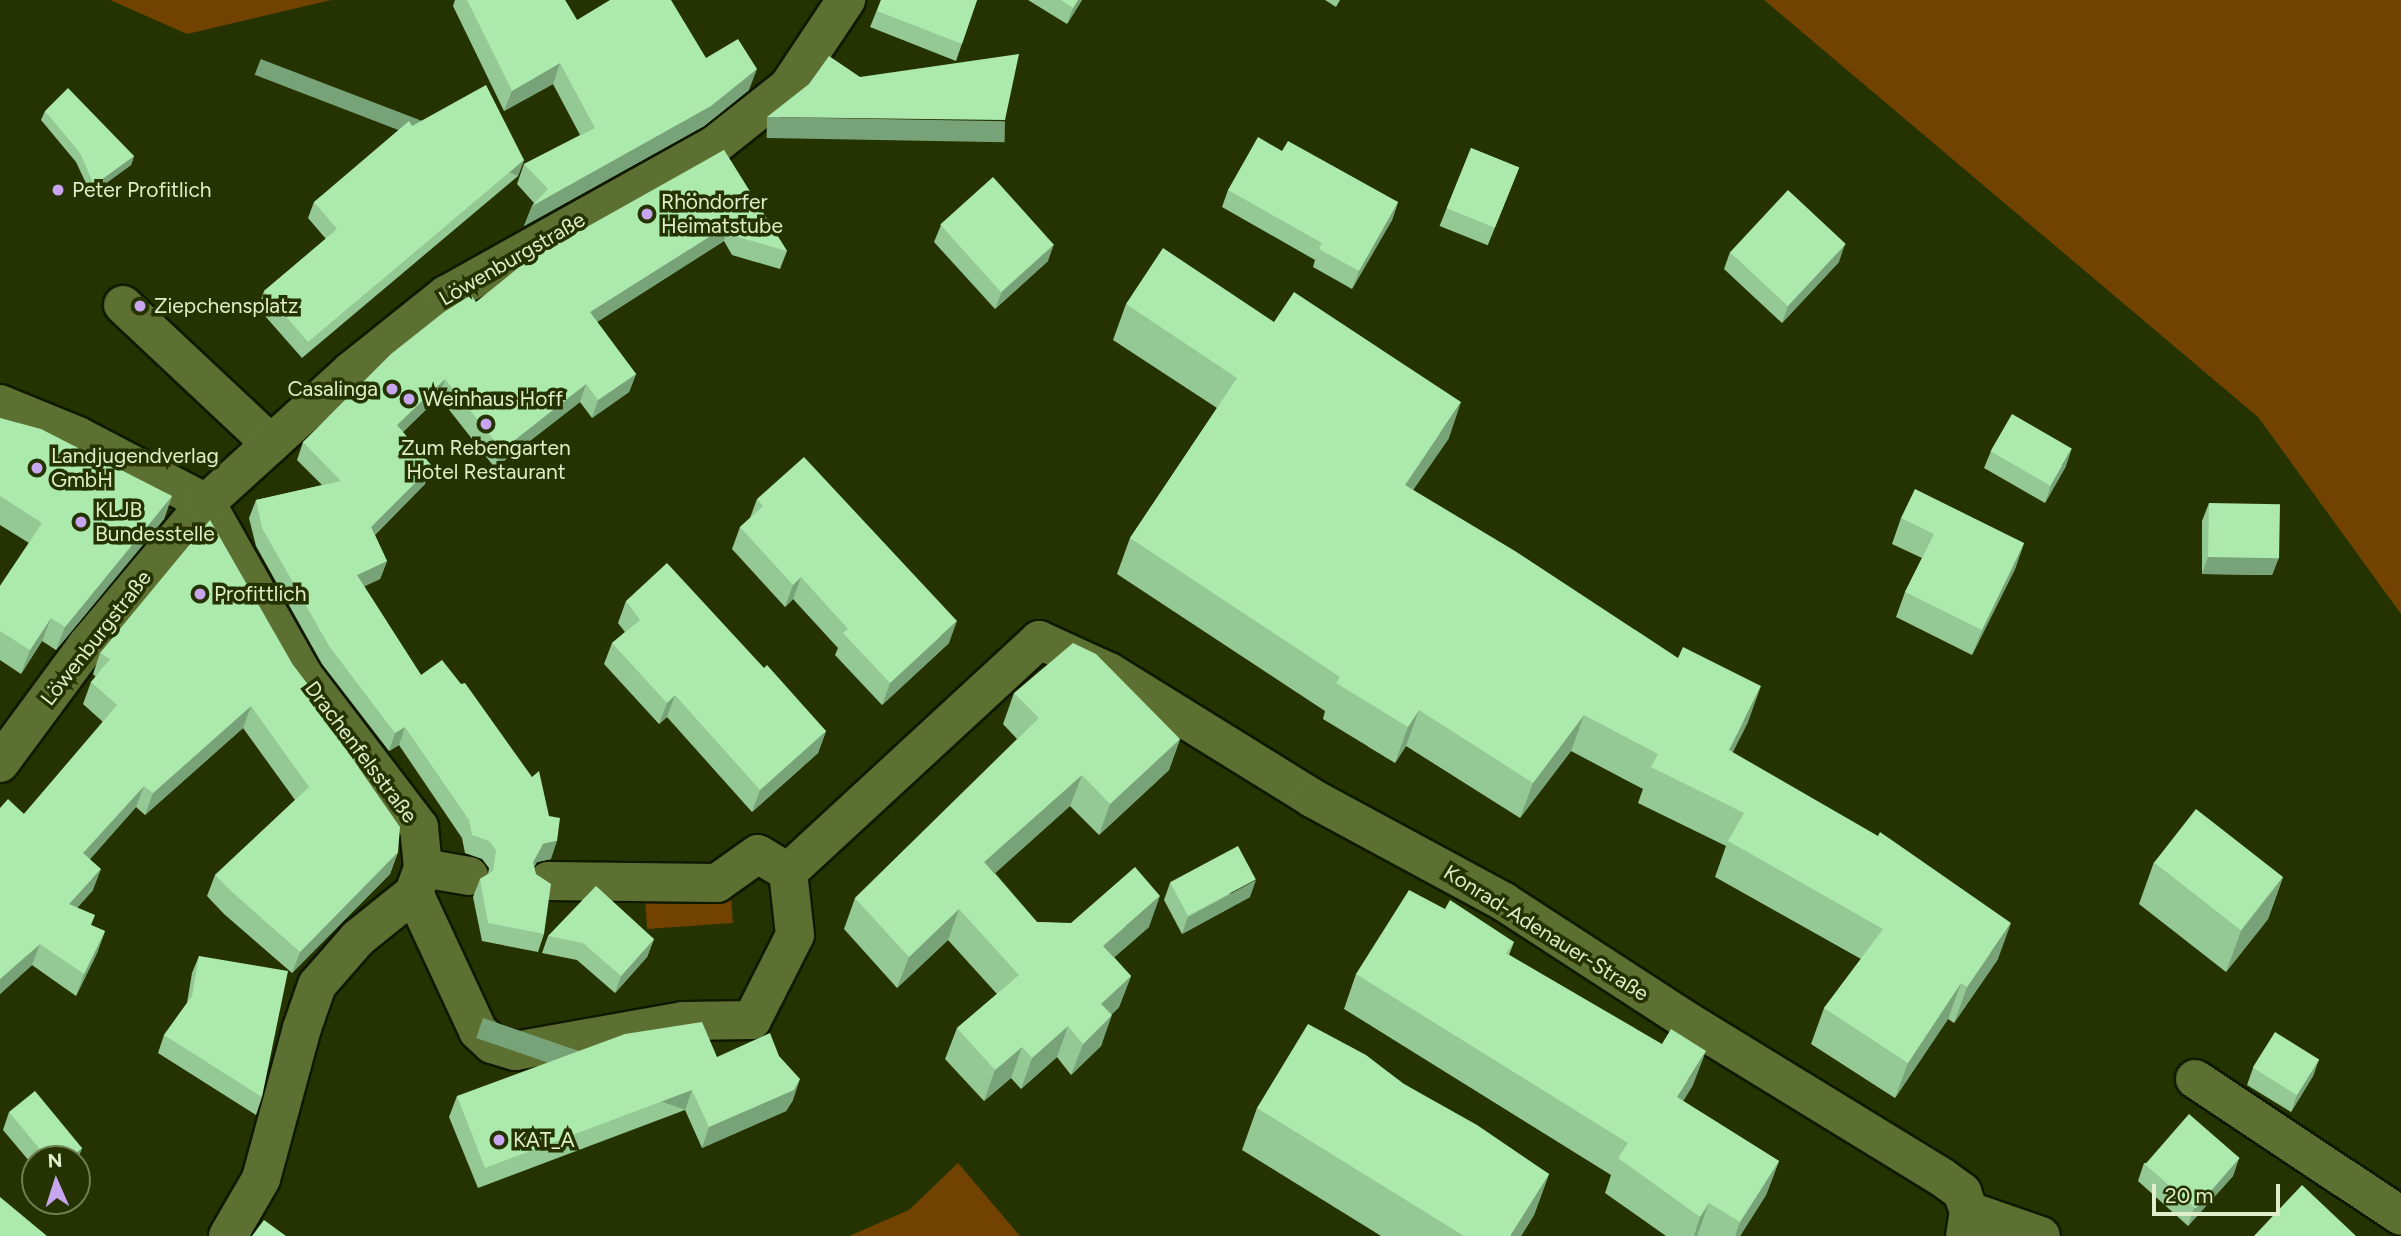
<!DOCTYPE html>
<meta charset="utf-8">
<style>
body{margin:0}
#map{position:relative;width:2401px;height:1236px;overflow:hidden;background:#253300;font-family:Figtree,sans-serif}
div>[style]{position:absolute}
[style*='--x']{left:calc(var(--x)*1px);top:calc(var(--y)*1px);width:calc(var(--w)*1px);rotate:calc(var(--a)*1deg)}
.green>*{inset:0;background:#724201;transform-origin:0 0}
.roads{filter:drop-shadow(2px 0 #101900) drop-shadow(-2px 0 #101900) drop-shadow(0 2px #101900) drop-shadow(0 -2px #101900)}
.minor>*{height:38px;margin:-19px;padding:0 19px;transform-origin:19px;border-radius:19px;background:#5c7131}
.wall>*{inset:0;background:#94c894;transform-origin:0 0}
.shaded-wall>*{inset:0;background:#78a378;transform-origin:0 0}
.building>*{inset:0;background:#ace9ac;transform-origin:0 0}
.dots>*{width:19px;height:19px;translate:-50% -50%;box-sizing:border-box;border:4px solid #253300;border-radius:50%}
span{translate:-50% -50%;white-space:nowrap;text-align:center;line-height:1.15;-webkit-text-stroke:7px #253300;paint-order:stroke}
.poi-label{font-size:21px;color:#e1eecc}
.left{translate:0 -50%;text-align:left}
.right{translate:-100% -50%;text-align:right}
.street-label{font-size:21px;color:#e1eecc}
.north{position:absolute;left:21px;top:1145px;width:70px;height:70px;box-sizing:border-box;background:#253300;border:2px solid #707e52;border-radius:50%;rotate:357deg;font-size:19px;font-weight:700;line-height:28px;text-align:center;color:#e1eecc}
.north::after{content:'';display:block;margin:auto;width:24px;height:32px;background:#c7a6ef;clip-path:polygon(50% 0,100% 100%,50% 72%,0 100%)}
.scale{position:absolute;left:2152px;top:1184px;width:128px;height:32px;box-sizing:border-box;border:4px solid #e1eecc;border-top:0;padding-left:9px;font-size:21px;line-height:24px;white-space:nowrap;color:#e1eecc;-webkit-text-stroke:5px #253300;paint-order:stroke}
</style>
<div id="map">
<div class="green">
<div style="clip-path:polygon(110px 0,331px 0,187px 34px)"></div>
<div style="clip-path:polygon(1764px 0,2401px 0,2401px 614px,2258px 417px)"></div>
<div style="left:731px;top:896px;width:27px;height:86px;rotate:86deg"></div>
<div style="clip-path:polygon(958px 1163px,1020px 1236px,849px 1236px,909px 1210px)"></div>
</div>
<div class="roads">
<div class="minor">
<div style="--x:123;--y:305;--w:203;--a:43.2"></div>
<div style="--x:0;--y:404;--w:84;--a:22.3"></div>
<div style="--x:78;--y:436;--w:144;--a:27.6"></div>
<div style="--x:206;--y:503;--w:199;--a:60.5"></div>
<div style="--x:304;--y:676;--w:190;--a:52.7"></div>
<div style="--x:419;--y:827;--w:41;--a:84.4"></div>
<div style="--x:423;--y:868;--w:27;--a:110"></div>
<div style="--x:414;--y:893;--w:72;--a:141.2"></div>
<div style="--x:358;--y:938;--w:62;--a:131.1"></div>
<div style="--x:317;--y:985;--w:46;--a:109.2"></div>
<div style="--x:302;--y:1028;--w:156;--a:105.2"></div>
<div style="--x:261;--y:1179;--w:66;--a:120.1"></div>
<div style="--x:0;--y:763;--w:147;--a:-53.6"></div>
<div style="--x:87;--y:645;--w:185;--a:-50"></div>
<div style="--x:206;--y:503;--w:196;--a:-42.3"></div>
<div style="--x:351;--y:371;--w:122;--a:-38.7"></div>
<div style="--x:446;--y:295;--w:309;--a:-29.2"></div>
<div style="--x:716;--y:144;--w:92;--a:-38.4"></div>
<div style="--x:788;--y:87;--w:105;--a:-56.3"></div>
<div style="--x:423;--y:868;--w:47;--a:9.9"></div>
<div style="--x:788;--y:872;--w:342;--a:-42.7"></div>
<div style="--x:1039;--y:640;--w:77;--a:24.6"></div>
<div style="--x:1109;--y:672;--w:239;--a:31.8"></div>
<div style="--x:1312;--y:798;--w:218;--a:28.4"></div>
<div style="--x:1504;--y:902;--w:218;--a:33"></div>
<div style="--x:1687;--y:1021;--w:300;--a:31.5"></div>
<div style="--x:1943;--y:1178;--w:24;--a:36"></div>
<div style="--x:1962;--y:1192;--w:20;--a:70"></div>
<div style="--x:1969;--y:1211;--w:25;--a:99"></div>
<div style="--x:548;--y:881;--w:169;--a:0.7"></div>
<div style="--x:717;--y:883;--w:50;--a:-35.3"></div>
<div style="--x:758;--y:854;--w:35;--a:31"></div>
<div style="--x:414;--y:893;--w:152;--a:65.1"></div>
<div style="--x:478;--y:1031;--w:19;--a:43"></div>
<div style="--x:492;--y:1044;--w:24;--a:17"></div>
<div style="--x:515;--y:1051;--w:171;--a:-10.1"></div>
<div style="--x:683;--y:1021;--w:69;--a:-0.8"></div>
<div style="--x:752;--y:1020;--w:95;--a:-63.2"></div>
<div style="--x:795;--y:935;--w:63;--a:-96.3"></div>
<div style="--x:2195;--y:1079;--w:247;--a:33.6"></div>
<div style="--x:1969;--y:1211;--w:76;--a:19.1"></div>
</div>
</div>
<div class="wall">
<div style="clip-path:polygon(455px 0,565px 0,577px 20px,706px 58px,749px 90px,704px 126px,524px 226px,532px 206px,534px 203px,517px 184px,524px 164px,580px 135px,553px 84px,504px 111px,453px 6px)"></div>
<div style="clip-path:polygon(881px 0,977px 0,956px 61px,870px 27px)"></div>
<div style="clip-path:polygon(1028px 0,1082px 0,1067px 24px)"></div>
<div style="clip-path:polygon(1325px 0,1340px 0,1336px 7px)"></div>
<div style="clip-path:polygon(45px 111px,134px 156px,131px 165px,91px 194px,76px 162px,41px 120px)"></div>
<div style="clip-path:polygon(412px 126px,524px 160px,518px 176px,302px 358px,258px 308px,264px 291px,326px 239px,308px 218px,314px 202px)"></div>
<div style="left:1471px;top:148px;width:52px;height:84px;rotate:22deg"></div>
<div style="clip-path:polygon(724px 150px,787px 251px,780px 269px,732px 255px,724px 241px,597px 322px,636px 374px,629px 392px,592px 418px,580px 402px,495px 468px,439px 397px,403px 432px,425px 484px,375px 535px,387px 561px,380px 579px,364px 586px,421px 675px,551px 859px,537px 862px,534px 867px,544px 934px,538px 952px,482px 941px,473px 897px,480px 879px,488px 874px,489px 868px,482px 859px,465px 853px,462px 838px,399px 745px,389px 751px,322px 664px,256px 546px,249px 518px,256px 500px,322px 485px,297px 460px,303px 442px,476px 302px)"></div>
<div style="clip-path:polygon(1282px 151px,1398px 202px,1392px 220px,1352px 289px,1313px 267px,1315px 260px,1222px 207px,1228px 190px)"></div>
<div style="clip-path:polygon(941px 225px,1048px 261px,995px 309px,934px 242px)"></div>
<div style="clip-path:polygon(1730px 252px,1839px 262px,1782px 323px,1724px 269px)"></div>
<div style="clip-path:polygon(1126px 304px,1449px 438px,1413px 490px,1748px 722px,1732px 753px,1998px 959px,1954px 1023px,1948px 1019px,1895px 1098px,1811px 1044px,1824px 1008px,1861px 959px,1715px 877px,1726px 846px,1638px 803px,1643px 789px,1571px 751px,1520px 818px,1406px 746px,1395px 763px,1323px 719px,1325px 711px,1117px 574px,1130px 538px,1217px 408px,1113px 340px)"></div>
<div style="clip-path:polygon(0 418px,172px 496px,164px 519px,56px 650px,42px 641px,21px 674px,0 660px,0 586px,29px 543px,0 525px)"></div>
<div style="clip-path:polygon(1991px 451px,2066px 466px,2045px 503px,1984px 468px)"></div>
<div style="clip-path:polygon(757px 499px,949px 643px,882px 705px,835px 655px,838px 648px,793px 599px,785px 607px,732px 549px,740px 527px,750px 518px)"></div>
<div style="clip-path:polygon(2209px 503px,2279px 557px,2272px 575px,2202px 574px,2202px 521px)"></div>
<div style="clip-path:polygon(1901px 518px,2024px 543px,2015px 569px,1972px 655px,1896px 617px,1905px 592px,1922px 558px,1892px 544px)"></div>
<div style="clip-path:polygon(626px 601px,764px 668px,826px 731px,818px 753px,752px 812px,667px 717px,659px 724px,604px 664px,612px 643px,625px 632px,618px 623px)"></div>
<div style="clip-path:polygon(100px 653px,293px 665px,360px 753px,356px 763px,398px 852px,390px 874px,292px 973px,224px 914px,207px 896px,215px 875px,295px 800px,243px 728px,145px 815px,136px 807px,90px 859px,93px 890px,77px 908px,91px 925px,105px 931px,97px 953px,76px 996px,32px 965px,0 994px,0 808px,24px 814px,103px 722px,83px 704px,91px 682px,96px 677px,93px 674px)"></div>
<div style="clip-path:polygon(1014px 693px,1180px 739px,1169px 770px,1099px 835px,1070px 806px,995px 873px,1037px 922px,1149px 927px,1114px 957px,1131px 976px,1119px 1007px,1111px 1015px,1101px 1046px,1071px 1075px,1057px 1057px,1021px 1089px,1011px 1078px,984px 1101px,945px 1059px,957px 1028px,997px 994px,948px 940px,897px 988px,844px 929px,855px 898px,1017px 739px,1003px 724px)"></div>
<div style="clip-path:polygon(2154px 862px,2283px 877px,2268px 919px,2226px 972px,2139px 904px)"></div>
<div style="clip-path:polygon(1170px 883px,1250px 897px,1182px 934px,1164px 900px)"></div>
<div style="clip-path:polygon(1445px 909px,1514px 942px,1509px 955px,1693px 1085px,1683px 1101px,1779px 1161px,1766px 1195px,1740px 1236px,1666px 1236px,1605px 1193px,1611px 1175px,1344px 1009px,1356px 974px)"></div>
<div style="clip-path:polygon(548px 936px,654px 939px,647px 957px,615px 993px,577px 960px,542px 953px)"></div>
<div style="clip-path:polygon(199px 956px,262px 1097px,256px 1115px,158px 1053px,164px 1035px,187px 1003px,192px 973px)"></div>
<div style="clip-path:polygon(717px 1057px,793px 1100px,786px 1111px,702px 1148px,685px 1110px,478px 1188px,449px 1117px,457px 1096px)"></div>
<div style="clip-path:polygon(2319px 1059px,2313px 1076px,2291px 1112px,2247px 1085px,2253px 1068px)"></div>
<div style="clip-path:polygon(1404px 1084px,1549px 1174px,1534px 1215px,1521px 1236px,1381px 1236px,1242px 1150px,1257px 1108px)"></div>
<div style="clip-path:polygon(9px 1112px,82px 1148px,77px 1161px,77px 1159px,35px 1159px,35px 1168px,3px 1130px)"></div>
<div style="clip-path:polygon(2239px 1158px,2233px 1176px,2188px 1226px,2138px 1181px,2144px 1163px)"></div>
</div>
<div class="shaded-wall">
<div style="clip-path:polygon(1078px 0,1082px 0,1067px 24px,1073px 8px)"></div>
<div style="clip-path:polygon(560px 63px,553px 84px,504px 111px,512px 91px)"></div>
<div style="clip-path:polygon(757px 69px,749px 90px,704px 126px,524px 226px,532px 206px)"></div>
<div style="left:767px;top:117px;width:238px;height:21px;rotate:1deg"></div>
<div style="clip-path:polygon(134px 156px,131px 165px,91px 194px,94px 185px)"></div>
<div style="left:524px;top:160px;width:17px;height:282px;rotate:111deg"></div>
<div style="clip-path:polygon(1398px 202px,1392px 220px,1352px 289px,1359px 271px)"></div>
<div style="clip-path:polygon(731px 223px,724px 241px,584px 330px,590px 312px)"></div>
<div style="clip-path:polygon(1054px 244px,1048px 261px,995px 309px,1002px 291px)"></div>
<div style="clip-path:polygon(1845px 244px,1839px 262px,1782px 323px,1788px 306px)"></div>
<div style="clip-path:polygon(636px 374px,629px 392px,592px 418px,598px 400px)"></div>
<div style="clip-path:polygon(445px 379px,439px 397px,391px 443px,397px 425px)"></div>
<div style="clip-path:polygon(586px 384px,580px 402px,495px 468px,502px 450px)"></div>
<div style="clip-path:polygon(1461px 402px,1449px 438px,1392px 520px,1405px 485px)"></div>
<div style="clip-path:polygon(2072px 448px,2066px 466px,2045px 503px,2051px 485px)"></div>
<div style="clip-path:polygon(432px 466px,425px 484px,364px 545px,371px 527px)"></div>
<div style="clip-path:polygon(172px 496px,164px 519px,56px 650px,65px 627px)"></div>
<div style="clip-path:polygon(2024px 543px,2015px 569px,1972px 655px,1982px 630px)"></div>
<div style="clip-path:polygon(2208px 557px,2279px 557px,2272px 575px,2202px 574px)"></div>
<div style="clip-path:polygon(387px 561px,380px 579px,351px 593px,357px 575px)"></div>
<div style="clip-path:polygon(801px 577px,793px 599px,785px 607px,793px 585px)"></div>
<div style="clip-path:polygon(51px 618px,42px 641px,21px 674px,30px 650px)"></div>
<div style="clip-path:polygon(957px 621px,949px 643px,882px 705px,890px 683px)"></div>
<div style="clip-path:polygon(1761px 686px,1748px 722px,1716px 786px,1729px 750px)"></div>
<div style="clip-path:polygon(675px 695px,667px 717px,659px 724px,667px 703px)"></div>
<div style="clip-path:polygon(251px 706px,243px 728px,145px 815px,153px 793px)"></div>
<div style="clip-path:polygon(1419px 710px,1406px 746px,1395px 763px,1408px 727px)"></div>
<div style="clip-path:polygon(1584px 715px,1571px 751px,1520px 818px,1533px 783px)"></div>
<div style="clip-path:polygon(405px 727px,399px 745px,389px 751px,395px 733px)"></div>
<div style="clip-path:polygon(826px 731px,818px 753px,752px 812px,760px 790px)"></div>
<div style="clip-path:polygon(1180px 739px,1169px 770px,1099px 835px,1110px 804px)"></div>
<div style="clip-path:polygon(360px 753px,352px 775px,352px 758px)"></div>
<div style="clip-path:polygon(1082px 775px,1070px 806px,973px 893px,984px 862px)"></div>
<div style="clip-path:polygon(144px 786px,136px 807px,76px 875px,83px 853px)"></div>
<div style="clip-path:polygon(557px 841px,551px 859px,537px 862px,526px 880px,533px 862px,543px 844px)"></div>
<div style="clip-path:polygon(398px 852px,390px 874px,292px 973px,300px 952px)"></div>
<div style="clip-path:polygon(101px 869px,93px 890px,61px 926px,69px 904px)"></div>
<div style="clip-path:polygon(2283px 877px,2268px 919px,2226px 972px,2241px 931px)"></div>
<div style="clip-path:polygon(1256px 880px,1250px 897px,1182px 934px,1188px 917px)"></div>
<div style="clip-path:polygon(1160px 896px,1149px 927px,1092px 977px,1103px 946px)"></div>
<div style="clip-path:polygon(959px 909px,948px 940px,897px 988px,909px 957px)"></div>
<div style="clip-path:polygon(2011px 923px,1998px 959px,1954px 1023px,1967px 987px)"></div>
<div style="clip-path:polygon(105px 931px,97px 953px,76px 996px,84px 974px)"></div>
<div style="clip-path:polygon(654px 939px,647px 957px,615px 993px,621px 976px)"></div>
<div style="clip-path:polygon(40px 944px,32px 965px,0 994px,0 979px)"></div>
<div style="clip-path:polygon(1131px 976px,1119px 1007px,1090px 1036px,1101px 1004px)"></div>
<div style="clip-path:polygon(1961px 983px,1948px 1019px,1895px 1098px,1908px 1063px)"></div>
<div style="clip-path:polygon(1112px 1015px,1101px 1046px,1071px 1075px,1083px 1044px)"></div>
<div style="clip-path:polygon(1068px 1026px,1057px 1057px,1021px 1089px,1032px 1058px)"></div>
<div style="clip-path:polygon(1022px 1047px,1011px 1078px,984px 1101px,995px 1070px)"></div>
<div style="clip-path:polygon(1706px 1051px,1693px 1085px,1664px 1132px,1677px 1097px)"></div>
<div style="clip-path:polygon(2319px 1059px,2313px 1076px,2291px 1112px,2297px 1095px)"></div>
<div style="clip-path:polygon(800px 1079px,793px 1100px,786px 1111px,702px 1148px,709px 1127px)"></div>
<div style="left:692px;top:1090px;width:21px;height:221px;rotate:109deg"></div>
<div style="clip-path:polygon(82px 1148px,77px 1161px,77px 1159px,68px 1159px)"></div>
<div style="clip-path:polygon(2239px 1158px,2233px 1176px,2188px 1226px,2194px 1208px)"></div>
<div style="clip-path:polygon(1779px 1161px,1766px 1195px,1740px 1236px,1735px 1236px,1740px 1222px)"></div>
<div style="clip-path:polygon(1549px 1174px,1534px 1215px,1521px 1236px,1510px 1236px)"></div>
<div style="clip-path:polygon(1709px 1203px,1697px 1236px,1694px 1236px,1700px 1217px)"></div>
</div>
<div class="building">
<div style="clip-path:polygon(467px 0,565px 0,577px 20px,610px 0,671px 0,706px 58px,738px 39px,757px 69px,711px 106px,532px 206px,548px 189px,524px 164px,595px 128px,560px 63px,512px 91px)"></div>
<div style="clip-path:polygon(881px 0,977px 0,962px 44px,877px 11px)"></div>
<div style="clip-path:polygon(1061px 0,1078px 0,1073px 8px)"></div>
<div style="clip-path:polygon(1019px 54px,1005px 120px,767px 117px,809px 84px,829px 56px,860px 77px)"></div>
<div style="clip-path:polygon(486px 85px,524px 160px,308px 342px,264px 291px,337px 229px,314px 202px,409px 121px,412px 126px)"></div>
<div style="clip-path:polygon(68px 88px,134px 156px,94px 185px,80px 153px,45px 111px)"></div>
<div style="clip-path:polygon(1258px 137px,1282px 151px,1288px 141px,1398px 202px,1359px 271px,1319px 249px,1322px 243px,1228px 190px)"></div>
<div style="left:1471px;top:148px;width:52px;height:65px;rotate:22deg"></div>
<div style="clip-path:polygon(724px 150px,787px 251px,738px 237px,731px 223px,590px 312px,636px 374px,598px 400px,586px 384px,502px 450px,445px 379px,397px 425px,432px 466px,371px 527px,387px 561px,357px 575px,421px 675px,442px 660px,461px 684px,465px 683px,532px 777px,539px 771px,549px 816px,560px 818px,557px 841px,543px 844px,533px 862px,536px 874px,551px 884px,544px 934px,488px 923px,480px 879px,493px 871px,496px 850px,489px 841px,472px 835px,469px 820px,405px 727px,395px 733px,329px 646px,262px 528px,256px 500px,341px 481px,303px 442px,391px 354px,444px 312px,471px 295px,476px 302px,528px 260px)"></div>
<div style="left:993px;top:177px;width:91px;height:71px;rotate:48deg"></div>
<div style="left:1788px;top:190px;width:79px;height:85px;rotate:43deg"></div>
<div style="clip-path:polygon(1163px 248px,1274px 322px,1294px 292px,1461px 402px,1405px 485px,1515px 551px,1678px 658px,1683px 647px,1761px 686px,1729px 750px,1878px 836px,1880px 832px,2011px 923px,1967px 987px,1961px 983px,1908px 1063px,1824px 1008px,1883px 929px,1728px 841px,1744px 813px,1651px 767px,1658px 754px,1584px 715px,1533px 783px,1419px 710px,1408px 727px,1336px 683px,1340px 677px,1130px 538px,1237px 378px,1126px 304px)"></div>
<div style="left:2012px;top:414px;width:69px;height:43px;rotate:30deg"></div>
<div style="clip-path:polygon(0 418px,41px 429px,172px 496px,65px 627px,51px 618px,30px 650px,0 631px,0 586px,42px 523px,0 496px)"></div>
<div style="clip-path:polygon(804px 457px,957px 621px,890px 683px,843px 633px,848px 629px,801px 577px,793px 585px,740px 527px,763px 506px,757px 499px)"></div>
<div style="clip-path:polygon(1915px 489px,2024px 543px,1982px 630px,1905px 592px,1934px 534px,1901px 518px)"></div>
<div style="left:2209px;top:503px;width:71px;height:54px;rotate:1deg"></div>
<div style="clip-path:polygon(210px 520px,293px 665px,360px 753px,352px 758px,400px 827px,398px 852px,300px 952px,232px 892px,215px 875px,309px 787px,251px 706px,153px 793px,144px 786px,83px 853px,101px 869px,69px 904px,95px 915px,91px 925px,105px 931px,84px 974px,40px 944px,0 979px,0 808px,8px 799px,24px 814px,117px 705px,91px 682px,110px 659px,100px 653px)"></div>
<div style="clip-path:polygon(667px 563px,764px 668px,767px 665px,826px 731px,760px 790px,675px 695px,667px 703px,612px 643px,640px 620px,626px 601px)"></div>
<div style="clip-path:polygon(1073px 643px,1096px 654px,1180px 739px,1110px 804px,1082px 775px,984px 862px,1037px 922px,1071px 923px,1135px 867px,1160px 896px,1103px 946px,1131px 976px,1101px 1004px,1112px 1015px,1083px 1044px,1068px 1026px,1032px 1058px,1022px 1047px,995px 1070px,957px 1028px,1019px 975px,959px 909px,909px 957px,855px 898px,1039px 718px,1014px 693px)"></div>
<div style="left:2196px;top:809px;width:110px;height:68px;rotate:38deg"></div>
<div style="left:1238px;top:846px;width:38px;height:77px;rotate:62deg"></div>
<div style="clip-path:polygon(596px 886px,654px 939px,621px 976px,583px 943px,548px 936px)"></div>
<div style="clip-path:polygon(1409px 890px,1445px 909px,1450px 900px,1514px 942px,1506px 953px,1662px 1044px,1671px 1029px,1706px 1051px,1677px 1097px,1779px 1161px,1740px 1222px,1709px 1203px,1700px 1217px,1618px 1158px,1628px 1143px,1356px 974px)"></div>
<div style="clip-path:polygon(199px 956px,288px 971px,262px 1097px,164px 1035px,192px 996px)"></div>
<div style="clip-path:polygon(702px 1022px,717px 1057px,770px 1033px,779px 1056px,800px 1079px,794px 1090px,709px 1127px,692px 1090px,485px 1168px,457px 1096px,625px 1034px)"></div>
<div style="clip-path:polygon(1308px 1024px,1366px 1055px,1404px 1084px,1477px 1125px,1549px 1174px,1510px 1236px,1464px 1236px,1257px 1108px)"></div>
<div style="left:2275px;top:1032px;width:52px;height:42px;rotate:32deg"></div>
<div style="clip-path:polygon(35px 1091px,82px 1148px,68px 1159px,48px 1159px,9px 1112px)"></div>
<div style="left:2189px;top:1114px;width:67px;height:67px;rotate:41deg"></div>
<div style="clip-path:polygon(2302px 1185px,2356px 1236px,2254px 1236px)"></div>
<div style="clip-path:polygon(0 1197px,47px 1236px,0 1236px)"></div>
<div style="clip-path:polygon(264px 1220px,286px 1236px,252px 1236px)"></div>
</div>
<div class="dots">
<div style="left:58px;top:190px;background:#c7a6ef"></div>
<div style="left:647px;top:214px;background:#c7a6ef"></div>
<div style="left:140px;top:306px;background:#c7a6ef"></div>
<div style="left:392px;top:389px;background:#c7a6ef"></div>
<div style="left:409px;top:399px;background:#c7a6ef"></div>
<div style="left:486px;top:424px;background:#c7a6ef"></div>
<div style="left:37px;top:468px;background:#c7a6ef"></div>
<div style="left:81px;top:522px;background:#c7a6ef"></div>
<div style="left:200px;top:594px;background:#c7a6ef"></div>
<div style="left:499px;top:1140px;background:#c7a6ef"></div>
</div>
<div class="poi-label">
<span class="left" style="left:72px;top:190px">Peter Profitlich</span>
<span class="left" style="left:661px;top:214px">Rhöndorfer<br>Heimatstube</span>
<span class="left" style="left:154px;top:306px">Ziepchensplatz</span>
<span class="right" style="left:378px;top:389px">Casalinga</span>
<span class="left" style="left:423px;top:399px">Weinhaus Hoff</span>
<span style="left:486px;top:460px">Zum Rebengarten<br>Hotel Restaurant</span>
<span class="left" style="left:51px;top:468px">Landjugendverlag<br>GmbH</span>
<span class="left" style="left:95px;top:522px">KLJB<br>Bundesstelle</span>
<span class="left" style="left:214px;top:594px">Profittlich</span>
<span class="left" style="left:513px;top:1140px">KAT_A</span>
</div>
<div class="street-label">
<span style="left:512px;top:259px;rotate:-30deg">Löwenburgstraße</span>
<span style="left:96px;top:638px;rotate:-52deg">Löwenburgstraße</span>
<span style="left:361px;top:752px;rotate:53deg">Drachenfelsstraße</span>
<span style="left:1546px;top:933px;rotate:32deg">Konrad-Adenauer-Straße</span>
</div>
<div class="north">N</div>
<div class="scale">20 m</div>
</div>
